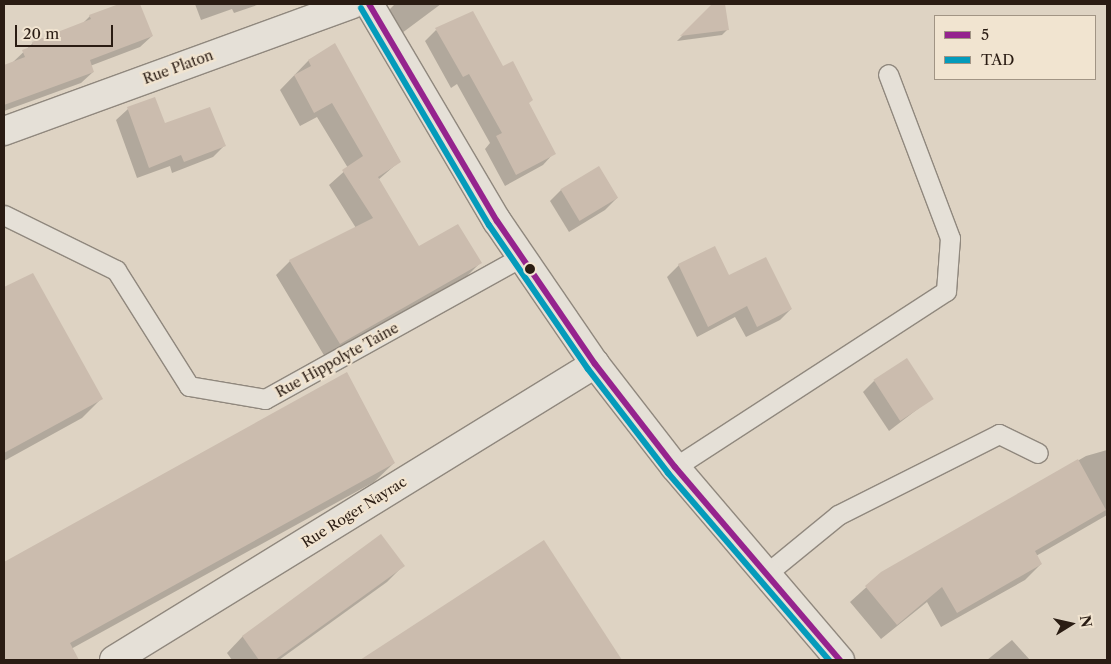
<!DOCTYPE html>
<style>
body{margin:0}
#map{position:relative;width:1111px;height:664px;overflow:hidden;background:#ded3c3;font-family:"Libre Caslon Text",serif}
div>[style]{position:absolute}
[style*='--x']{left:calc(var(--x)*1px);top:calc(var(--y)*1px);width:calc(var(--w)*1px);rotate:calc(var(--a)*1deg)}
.shadow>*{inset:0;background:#0003}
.building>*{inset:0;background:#cbbcae;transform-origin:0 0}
.roads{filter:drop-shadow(1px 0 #90887e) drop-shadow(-1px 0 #90887e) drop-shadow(0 1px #90887e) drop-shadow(0 -1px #90887e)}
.lane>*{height:19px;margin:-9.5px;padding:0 9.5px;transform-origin:9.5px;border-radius:9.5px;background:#e5e0d7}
.street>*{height:28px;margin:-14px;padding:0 14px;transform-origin:14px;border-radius:14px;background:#e5e0d7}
.secondary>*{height:28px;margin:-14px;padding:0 14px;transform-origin:14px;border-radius:14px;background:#e5e0d7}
.bus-1>*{height:6px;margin:-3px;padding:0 3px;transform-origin:3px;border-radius:3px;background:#95238e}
.bus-2>*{height:6px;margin:-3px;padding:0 3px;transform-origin:3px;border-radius:3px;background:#049bbb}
.dots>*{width:14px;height:14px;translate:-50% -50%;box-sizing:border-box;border:2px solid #f1e4d0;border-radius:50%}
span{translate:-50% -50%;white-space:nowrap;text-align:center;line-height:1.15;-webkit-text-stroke:4.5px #f1e4d0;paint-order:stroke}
.street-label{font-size:14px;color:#2a1c13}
.frame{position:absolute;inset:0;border:5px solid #2a1c13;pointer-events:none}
.legend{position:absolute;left:934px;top:15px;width:162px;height:65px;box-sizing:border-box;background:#f1e4d0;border:1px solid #a19484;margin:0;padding:6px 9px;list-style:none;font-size:15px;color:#2a1c13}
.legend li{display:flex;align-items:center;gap:10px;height:25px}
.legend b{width:25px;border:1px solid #a19484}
.north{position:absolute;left:1046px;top:599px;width:50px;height:50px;-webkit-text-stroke:4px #f1e4d0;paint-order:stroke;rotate:80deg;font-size:14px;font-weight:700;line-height:20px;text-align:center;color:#2a1c13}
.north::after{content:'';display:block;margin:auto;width:18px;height:22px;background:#2a1c13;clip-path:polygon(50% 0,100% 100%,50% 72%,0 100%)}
.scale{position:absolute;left:15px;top:25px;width:98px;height:22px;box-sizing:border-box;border:2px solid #2a1c13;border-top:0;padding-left:6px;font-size:15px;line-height:18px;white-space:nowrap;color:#2a1c13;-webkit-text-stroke:4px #f1e4d0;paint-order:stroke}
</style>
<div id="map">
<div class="shadow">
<div style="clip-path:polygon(122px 4px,139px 4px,152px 36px,140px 47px,90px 66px,93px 72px,81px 83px,4px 111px,4px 66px,12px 63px,33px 43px,81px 25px,90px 16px)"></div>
<div style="clip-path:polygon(195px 4px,260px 4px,234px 13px,232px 9px,201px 20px)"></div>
<div style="clip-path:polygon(395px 4px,441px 4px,402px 33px,388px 11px)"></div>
<div style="clip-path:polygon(714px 4px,724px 4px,727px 30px,722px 35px,677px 41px)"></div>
<div style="clip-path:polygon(436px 30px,502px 68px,528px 104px,554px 153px,543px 165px,505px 186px,485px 149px,490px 143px,457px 84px,451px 88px,425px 41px)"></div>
<div style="clip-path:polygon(334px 45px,400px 161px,378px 180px,418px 248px,480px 263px,466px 277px,325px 357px,276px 275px,290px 261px,356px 228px,329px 185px,348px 168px,317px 117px,300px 126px,280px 90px,308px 61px)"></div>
<div style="clip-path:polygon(128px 109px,164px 125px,224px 146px,213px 157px,172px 173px,170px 166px,137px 178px,116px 120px)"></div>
<div style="clip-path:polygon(561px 190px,617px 198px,605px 210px,569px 232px,550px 201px)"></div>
<div style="clip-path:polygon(679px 265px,729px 277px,791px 309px,780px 320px,746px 337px,735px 317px,697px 337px,667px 277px)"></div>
<div style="clip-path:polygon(32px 275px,101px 399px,82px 418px,4px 461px,4px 288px)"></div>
<div style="clip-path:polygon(346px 374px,394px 463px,374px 482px,51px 660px,4px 660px,4px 563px)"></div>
<div style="clip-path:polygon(874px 381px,932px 398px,889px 431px,863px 392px)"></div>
<div style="clip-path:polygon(1107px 450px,1107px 515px,1036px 556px,1041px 564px,1025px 580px,941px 627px,927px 602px,881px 639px,850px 602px,882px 573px,1086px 456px)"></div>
<div style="clip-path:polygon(544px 542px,621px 660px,362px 660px)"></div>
<div style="clip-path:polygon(403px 566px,387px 582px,279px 660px,232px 660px,227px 653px,243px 636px)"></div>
<div style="clip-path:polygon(1012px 640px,1030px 660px,987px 660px)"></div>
</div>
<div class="building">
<div style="clip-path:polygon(119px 4px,140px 4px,153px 36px,90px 60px,94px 72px,4px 105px,4px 65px,25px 57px,22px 50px,33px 46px,32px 42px,91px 19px,89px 15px)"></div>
<div style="clip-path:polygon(712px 4px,725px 4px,729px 30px,680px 36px)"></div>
<div style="clip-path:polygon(473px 11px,503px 66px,513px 61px,533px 100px,529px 103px,556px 154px,516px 175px,496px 136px,502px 133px,469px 74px,463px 77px,435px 28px)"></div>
<div style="clip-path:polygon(335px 43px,401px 162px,378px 177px,419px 246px,458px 224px,482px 263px,340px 344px,289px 260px,373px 218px,342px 170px,363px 156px,332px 103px,314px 113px,294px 75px,311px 66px,308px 60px)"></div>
<div style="clip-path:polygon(155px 97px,165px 123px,210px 107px,226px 146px,184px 162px,181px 155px,149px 168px,127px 107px)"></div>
<div style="left:599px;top:166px;width:37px;height:45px;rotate:59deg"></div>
<div style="clip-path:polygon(715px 246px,729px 275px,766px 257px,792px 309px,757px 327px,747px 306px,708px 327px,678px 264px)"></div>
<div style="clip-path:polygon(33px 273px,103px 399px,4px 453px,4px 287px)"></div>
<div style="left:907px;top:358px;width:49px;height:40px;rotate:57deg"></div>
<div style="clip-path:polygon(347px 372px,395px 463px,70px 643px,79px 660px,4px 660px,4px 562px)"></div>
<div style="clip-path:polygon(1078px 459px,1106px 510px,1035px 551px,1042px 564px,957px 613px,942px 587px,897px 625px,865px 586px,881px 572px)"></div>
<div style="clip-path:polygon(381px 534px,405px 566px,275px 660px,259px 660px,242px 636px)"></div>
<div style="clip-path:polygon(544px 540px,622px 660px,360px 660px)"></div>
</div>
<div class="roads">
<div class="lane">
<div style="--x:4;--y:215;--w:125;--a:26.2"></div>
<div style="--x:116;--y:270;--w:137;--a:57.8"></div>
<div style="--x:189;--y:386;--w:77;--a:9.7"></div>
<div style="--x:265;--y:399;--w:293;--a:-29"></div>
<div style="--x:675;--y:467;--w:323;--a:-33"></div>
<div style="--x:946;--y:291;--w:53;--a:-85.7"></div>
<div style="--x:950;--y:238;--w:175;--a:-110.7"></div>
<div style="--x:766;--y:574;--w:93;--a:-39.3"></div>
<div style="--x:838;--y:515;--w:180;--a:-26.7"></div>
<div style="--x:999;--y:434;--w:43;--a:26"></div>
</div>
<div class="street">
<div style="--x:4;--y:131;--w:370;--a:-20"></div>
<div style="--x:114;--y:660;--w:565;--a:-31.61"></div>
</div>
<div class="secondary">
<div style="--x:369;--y:4;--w:252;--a:59.5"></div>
<div style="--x:497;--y:221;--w:173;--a:55.6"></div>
<div style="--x:595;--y:364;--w:130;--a:52.2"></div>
<div style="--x:675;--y:467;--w:254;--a:49.5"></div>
</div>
</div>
<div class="bus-1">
<div style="--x:369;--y:4;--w:252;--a:59.5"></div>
<div style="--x:497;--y:221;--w:173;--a:55.6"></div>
<div style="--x:595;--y:364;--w:130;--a:52.2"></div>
<div style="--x:675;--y:467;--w:254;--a:49.5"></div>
</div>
<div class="bus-2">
<div style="--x:361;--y:8;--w:252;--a:59.5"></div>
<div style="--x:489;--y:225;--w:175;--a:55.5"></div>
<div style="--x:588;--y:369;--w:131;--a:52.4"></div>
<div style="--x:668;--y:473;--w:247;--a:49.3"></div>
</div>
<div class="dots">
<div style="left:530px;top:269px;background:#2a1c13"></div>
</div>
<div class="street-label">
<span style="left:178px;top:67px;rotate:-20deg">Rue Platon</span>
<span style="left:337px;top:360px;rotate:-29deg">Rue Hippolyte Taine</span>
<span style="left:354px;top:512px;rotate:-32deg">Rue Roger Nayrac</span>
</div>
<div class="frame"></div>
<ul class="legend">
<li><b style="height:6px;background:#95238e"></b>5</li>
<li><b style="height:6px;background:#049bbb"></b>TAD</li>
</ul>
<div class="north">N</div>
<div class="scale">20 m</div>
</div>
